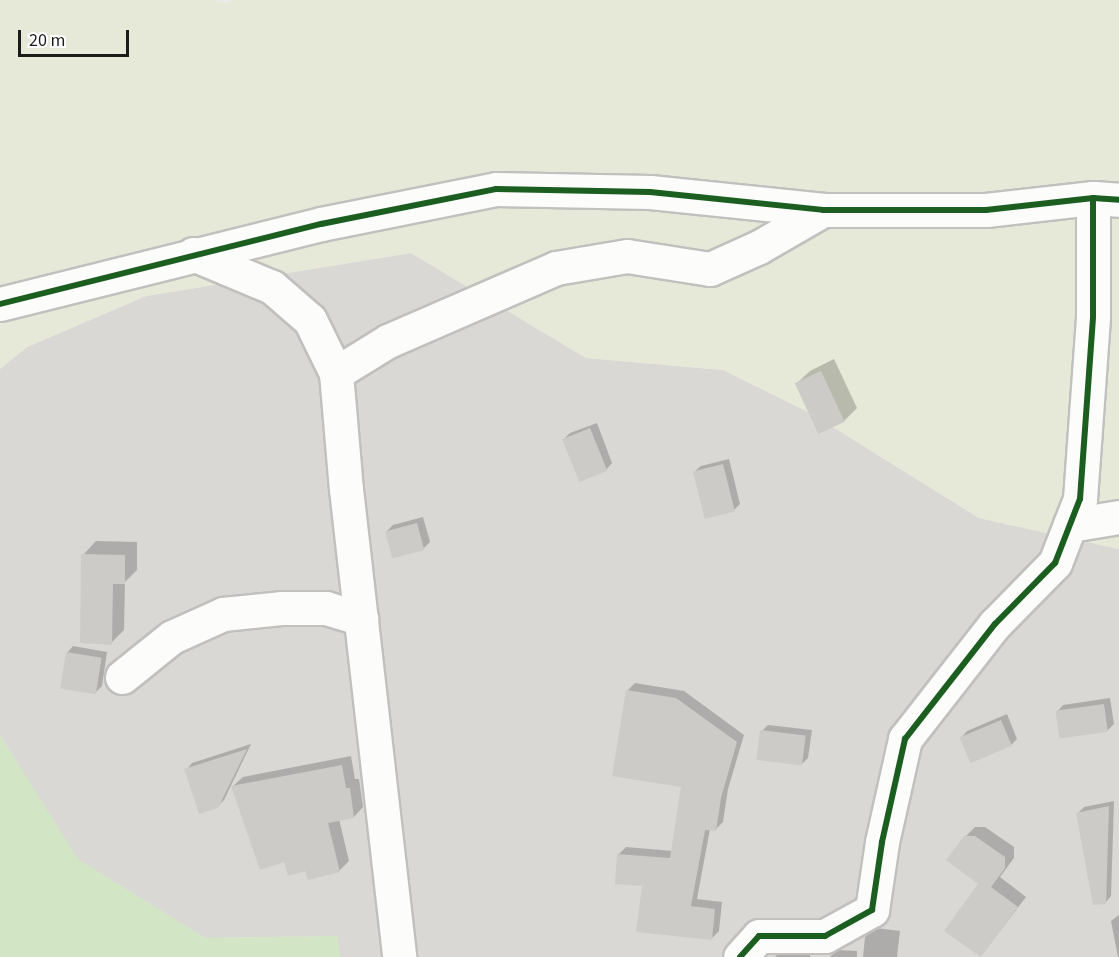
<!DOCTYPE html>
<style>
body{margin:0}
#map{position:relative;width:1119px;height:957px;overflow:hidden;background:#eae9e4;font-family:"Source Sans 3",sans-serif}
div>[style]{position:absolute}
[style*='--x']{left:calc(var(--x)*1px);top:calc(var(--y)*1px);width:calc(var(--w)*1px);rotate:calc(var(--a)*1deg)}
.residential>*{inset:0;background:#d9d8d5}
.farmland>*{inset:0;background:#e6e9d8}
.grass>*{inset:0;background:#d2e5c5}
.shadow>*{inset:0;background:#0003}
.building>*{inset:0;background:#cccbc7;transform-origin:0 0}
.roads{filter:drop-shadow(2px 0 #c1c0be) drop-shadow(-2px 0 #c1c0be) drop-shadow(0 2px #c1c0be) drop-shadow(0 -2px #c1c0be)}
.street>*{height:33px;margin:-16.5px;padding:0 16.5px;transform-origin:16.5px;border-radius:16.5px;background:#fcfcfb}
.cycleway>*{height:6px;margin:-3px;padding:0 3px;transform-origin:3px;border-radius:3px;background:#1b5e20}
span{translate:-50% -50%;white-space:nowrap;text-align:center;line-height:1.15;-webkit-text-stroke:4.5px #fff;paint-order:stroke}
.scale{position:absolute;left:18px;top:30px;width:111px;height:27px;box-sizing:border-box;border:3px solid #1b1b1b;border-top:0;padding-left:8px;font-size:18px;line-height:21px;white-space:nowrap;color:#1b1b1b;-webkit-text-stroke:4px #fff;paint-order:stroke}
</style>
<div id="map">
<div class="residential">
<div style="clip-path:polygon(411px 253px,586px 358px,723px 370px,812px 414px,979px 518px,1119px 549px,1119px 957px,340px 957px,337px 936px,205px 938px,77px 859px,0 735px,0 369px,27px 347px,146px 296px)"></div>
</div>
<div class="farmland">
<div style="clip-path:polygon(0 0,213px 0,225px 4px,233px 0,1119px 0,1119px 549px,979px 518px,812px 414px,723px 370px,586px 358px,411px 253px,146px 296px,27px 347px,0 369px)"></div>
</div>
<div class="grass">
<div style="clip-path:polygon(0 735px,78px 859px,205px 938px,337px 936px,340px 957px,0 957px)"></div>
</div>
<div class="shadow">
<div style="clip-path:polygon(834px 359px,857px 408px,844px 421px,796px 384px,810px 371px)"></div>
<div style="clip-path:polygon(597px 423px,612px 463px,606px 470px,564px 439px,570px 433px)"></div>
<div style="clip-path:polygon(729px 459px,740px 504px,734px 510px,694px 472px,701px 466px)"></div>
<div style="clip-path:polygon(423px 517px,430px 542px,423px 549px,387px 531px,393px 525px)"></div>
<div style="clip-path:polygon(96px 541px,137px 542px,137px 570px,125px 582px,124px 630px,111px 643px,83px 555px)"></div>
<div style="clip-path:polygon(73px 646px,107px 652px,102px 686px,96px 692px,67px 653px)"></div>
<div style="clip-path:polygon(635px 683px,684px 691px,744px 735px,728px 789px,723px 822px,715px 830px,710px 829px,697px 899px,722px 902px,719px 931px,711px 939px,644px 885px,618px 855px,626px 847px,673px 851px,683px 786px,628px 690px)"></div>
<div style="clip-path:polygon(1110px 698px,1114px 724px,1108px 730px,1057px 712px,1063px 705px)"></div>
<div style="clip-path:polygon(1007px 714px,1017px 739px,1011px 745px,961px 738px,967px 731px)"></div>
<div style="clip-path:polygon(768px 725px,812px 730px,808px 758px,802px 764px,762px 731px)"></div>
<div style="clip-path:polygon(251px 744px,224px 800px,217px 807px,186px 770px,192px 763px)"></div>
<div style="clip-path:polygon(351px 756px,355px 779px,359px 779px,363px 807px,354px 817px,339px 819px,349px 861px,339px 871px,306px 869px,285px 860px,233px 786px,243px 777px)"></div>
<div style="clip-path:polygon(1114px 801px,1111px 896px,1105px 903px,1077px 814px,1084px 807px)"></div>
<div style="clip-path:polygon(975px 827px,985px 827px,1014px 847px,1014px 858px,1000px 877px,1026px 897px,981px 956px,980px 884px,965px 837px)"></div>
<div style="clip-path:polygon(1119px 915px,1119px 957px,1118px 957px,1111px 921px)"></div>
<div style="clip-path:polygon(876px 928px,900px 931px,897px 957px,863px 957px,865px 937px)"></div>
<div style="clip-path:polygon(784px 947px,812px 947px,810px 957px,775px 957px)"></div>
<div style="clip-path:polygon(837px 950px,857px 951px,857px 957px,830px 957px)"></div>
</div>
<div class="building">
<div style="left:821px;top:371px;width:56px;height:29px;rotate:65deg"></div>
<div style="left:590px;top:428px;width:46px;height:30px;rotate:68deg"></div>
<div style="left:723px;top:464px;width:49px;height:31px;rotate:76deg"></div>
<div style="left:417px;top:523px;width:28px;height:33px;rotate:75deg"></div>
<div style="clip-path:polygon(81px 554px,125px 555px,125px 584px,113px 584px,112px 645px,80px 643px)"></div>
<div style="left:66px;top:652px;width:36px;height:37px;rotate:9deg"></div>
<div style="clip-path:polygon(626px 690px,676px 698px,737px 742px,721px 798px,716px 831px,705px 830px,691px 906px,715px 909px,712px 940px,636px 932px,642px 886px,615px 884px,617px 854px,670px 858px,681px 787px,612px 776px)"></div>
<div style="left:1104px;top:704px;width:28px;height:49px;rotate:82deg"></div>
<div style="left:1001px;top:720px;width:28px;height:45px;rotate:67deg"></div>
<div style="left:760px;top:730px;width:46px;height:30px;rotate:7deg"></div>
<div style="clip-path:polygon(247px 749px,218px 808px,199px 814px,184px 769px)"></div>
<div style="clip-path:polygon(342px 765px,346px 788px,350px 788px,354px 818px,328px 823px,340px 872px,308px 880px,305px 871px,288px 876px,284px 862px,260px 870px,231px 786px)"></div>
<div style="clip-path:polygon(1109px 806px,1106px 904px,1093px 905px,1076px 813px)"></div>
<div style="clip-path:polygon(964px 836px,975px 836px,1005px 857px,1005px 868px,991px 887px,1018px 907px,981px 957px,944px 931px,978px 884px,946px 860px)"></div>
</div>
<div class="roads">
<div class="street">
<div style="--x:193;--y:254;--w:86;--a:22.7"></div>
<div style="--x:272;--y:287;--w:50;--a:41"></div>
<div style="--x:310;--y:320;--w:59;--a:63.9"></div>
<div style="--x:336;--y:373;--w:116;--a:85.1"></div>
<div style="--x:346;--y:489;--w:471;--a:83.5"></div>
<div style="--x:0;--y:304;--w:331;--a:-14"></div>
<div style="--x:321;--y:224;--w:178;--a:-11.3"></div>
<div style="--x:496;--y:189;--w:154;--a:1.1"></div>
<div style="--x:650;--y:192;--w:174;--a:5.9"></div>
<div style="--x:823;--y:210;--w:163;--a:0"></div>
<div style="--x:986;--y:210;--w:108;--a:-6.4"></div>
<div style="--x:1093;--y:198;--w:26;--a:4"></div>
<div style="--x:336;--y:373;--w:61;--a:-31.6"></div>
<div style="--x:388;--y:341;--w:183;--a:-23.5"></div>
<div style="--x:556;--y:268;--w:72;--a:-9.6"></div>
<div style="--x:627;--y:256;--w:84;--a:8.9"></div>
<div style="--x:710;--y:269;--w:54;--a:-24.2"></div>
<div style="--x:759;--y:247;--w:74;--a:-30"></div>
<div style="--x:1070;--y:525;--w:50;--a:-9.3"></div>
<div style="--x:122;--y:677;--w:64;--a:-38.7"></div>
<div style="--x:172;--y:637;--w:56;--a:-24.3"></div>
<div style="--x:223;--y:614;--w:58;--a:-5.9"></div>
<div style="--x:281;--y:608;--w:45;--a:0"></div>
<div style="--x:326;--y:608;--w:37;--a:17"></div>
<div style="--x:740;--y:957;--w:28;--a:-48"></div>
<div style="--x:759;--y:936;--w:66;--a:0"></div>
<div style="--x:825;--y:936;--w:54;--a:-29"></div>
<div style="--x:872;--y:910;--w:69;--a:-81.6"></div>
<div style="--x:882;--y:842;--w:106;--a:-77.4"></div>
<div style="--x:905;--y:739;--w:146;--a:-52"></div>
<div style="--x:995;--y:624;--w:86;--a:-45.5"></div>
<div style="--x:1055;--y:563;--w:69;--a:-68.7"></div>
<div style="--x:1080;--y:499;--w:183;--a:-85.9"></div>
<div style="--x:1093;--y:316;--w:118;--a:-90"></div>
</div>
</div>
<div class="cycleway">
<div style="--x:0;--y:304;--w:331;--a:-14"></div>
<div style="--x:321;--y:224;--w:178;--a:-11.3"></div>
<div style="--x:496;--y:189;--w:154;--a:1.1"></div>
<div style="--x:650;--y:192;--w:174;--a:5.9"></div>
<div style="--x:823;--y:210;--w:163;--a:0"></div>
<div style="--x:986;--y:210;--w:108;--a:-6.4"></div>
<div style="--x:1093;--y:198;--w:26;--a:4"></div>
<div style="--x:740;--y:957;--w:28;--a:-48"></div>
<div style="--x:759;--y:936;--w:66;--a:0"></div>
<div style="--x:825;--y:936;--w:54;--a:-29"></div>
<div style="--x:872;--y:910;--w:69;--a:-81.6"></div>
<div style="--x:882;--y:842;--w:106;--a:-77.4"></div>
<div style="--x:905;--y:739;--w:146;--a:-52"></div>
<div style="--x:995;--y:624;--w:86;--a:-45.5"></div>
<div style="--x:1055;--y:563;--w:69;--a:-68.7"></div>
<div style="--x:1080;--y:499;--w:183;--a:-85.9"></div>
<div style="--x:1093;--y:316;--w:118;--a:-90"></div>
</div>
<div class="scale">20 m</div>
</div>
